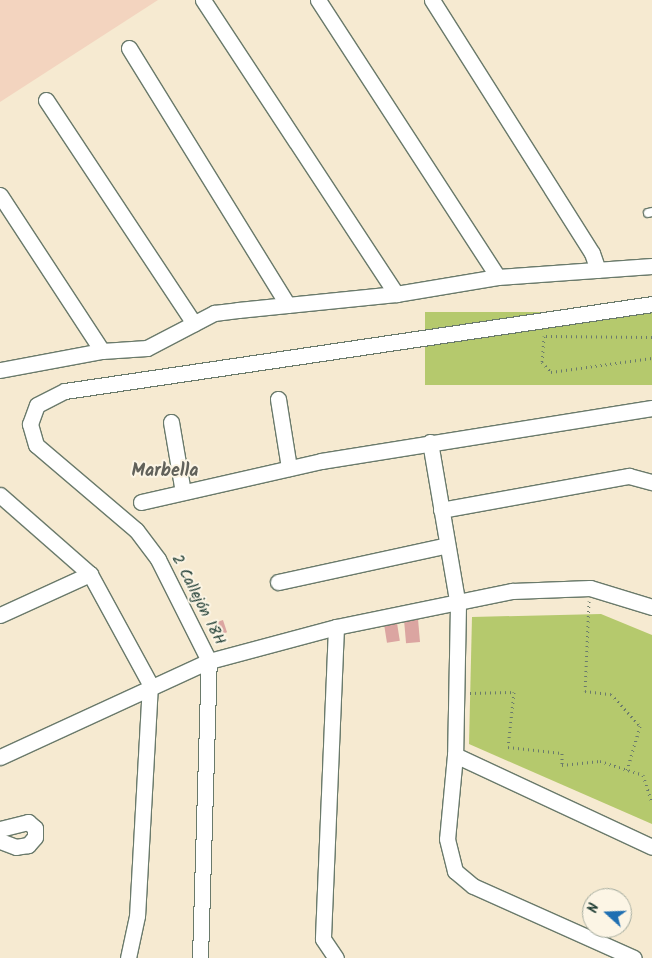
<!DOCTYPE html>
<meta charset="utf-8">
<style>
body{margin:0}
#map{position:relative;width:652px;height:958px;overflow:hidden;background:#f6ead1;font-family:Kalam,sans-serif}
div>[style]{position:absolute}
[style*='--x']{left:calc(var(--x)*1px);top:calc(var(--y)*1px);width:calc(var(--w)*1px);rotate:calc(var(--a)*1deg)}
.built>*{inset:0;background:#f3d4bf}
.green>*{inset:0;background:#b5c96d;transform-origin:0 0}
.building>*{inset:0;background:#dba5a1;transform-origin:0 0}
.path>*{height:3px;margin-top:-1.5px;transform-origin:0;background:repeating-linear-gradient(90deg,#6a7a6b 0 1px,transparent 0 5px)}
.roads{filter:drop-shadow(1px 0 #6a7a6b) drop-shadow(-1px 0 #6a7a6b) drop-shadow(0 1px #6a7a6b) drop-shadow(0 -1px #6a7a6b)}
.lane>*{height:8px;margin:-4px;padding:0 4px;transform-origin:4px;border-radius:4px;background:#fff}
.street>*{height:15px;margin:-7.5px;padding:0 7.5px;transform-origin:7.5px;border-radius:7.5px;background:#fff}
span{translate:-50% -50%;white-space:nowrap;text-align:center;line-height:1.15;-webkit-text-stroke:4px #fcf5e5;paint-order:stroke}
.street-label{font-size:16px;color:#1f3d34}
.neighbourhood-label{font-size:18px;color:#61615a;font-weight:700}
.north{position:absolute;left:582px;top:888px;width:50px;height:50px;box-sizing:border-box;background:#fcf5e5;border:1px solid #a4ab9e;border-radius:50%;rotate:290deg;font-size:14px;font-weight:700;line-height:20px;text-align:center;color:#1f3d34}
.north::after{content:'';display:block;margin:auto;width:18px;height:22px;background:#1f6fb2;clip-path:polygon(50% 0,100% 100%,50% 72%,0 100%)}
</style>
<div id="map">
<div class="built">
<div style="clip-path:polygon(0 0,158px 0,0 102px)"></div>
</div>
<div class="green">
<div style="left:652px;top:312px;width:73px;height:227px;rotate:90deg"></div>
<div style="clip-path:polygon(601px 614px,652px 635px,652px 824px,469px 744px,472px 617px)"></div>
</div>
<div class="building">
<div style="left:418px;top:619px;width:23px;height:14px;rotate:85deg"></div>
<div style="left:223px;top:620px;width:13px;height:15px;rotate:72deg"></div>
<div style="left:397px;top:623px;width:18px;height:13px;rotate:81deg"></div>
<div style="clip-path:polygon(592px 915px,592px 928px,603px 928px,599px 937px,585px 931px)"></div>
</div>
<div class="path">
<div style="--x:652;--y:337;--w:108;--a:-179.5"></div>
<div style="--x:544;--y:336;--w:26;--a:94"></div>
<div style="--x:542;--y:362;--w:13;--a:48"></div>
<div style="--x:551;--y:372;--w:102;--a:-7.9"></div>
<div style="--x:589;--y:601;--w:90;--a:92.5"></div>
<div style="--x:585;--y:691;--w:26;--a:7"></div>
<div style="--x:611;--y:694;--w:43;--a:47.8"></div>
<div style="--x:640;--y:726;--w:46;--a:106.5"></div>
<div style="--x:470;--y:693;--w:44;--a:-1.3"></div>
<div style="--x:514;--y:692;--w:55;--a:96.2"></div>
<div style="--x:508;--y:747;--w:54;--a:6.3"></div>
<div style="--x:562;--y:753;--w:12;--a:90"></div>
<div style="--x:562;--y:765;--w:38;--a:-6"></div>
<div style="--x:600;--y:761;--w:45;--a:18"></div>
<div style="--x:643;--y:775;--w:29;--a:72"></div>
</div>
<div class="roads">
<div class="lane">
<div style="--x:648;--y:213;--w:4;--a:-14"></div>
</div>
<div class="street">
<div style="--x:203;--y:0;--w:352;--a:56.7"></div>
<div style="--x:318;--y:0;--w:330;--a:57"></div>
<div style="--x:432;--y:0;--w:299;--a:57.7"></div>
<div style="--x:592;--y:253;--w:18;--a:71"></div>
<div style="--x:129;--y:48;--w:302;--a:58.3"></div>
<div style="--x:46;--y:100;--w:268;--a:56.5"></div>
<div style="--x:0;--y:195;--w:186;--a:56.8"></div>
<div style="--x:0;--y:370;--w:104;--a:-10.6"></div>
<div style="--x:102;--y:351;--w:45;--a:-3.8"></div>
<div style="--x:147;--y:348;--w:76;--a:-27.6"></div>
<div style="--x:214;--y:313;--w:24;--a:-7"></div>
<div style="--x:238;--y:310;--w:159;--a:-5.8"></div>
<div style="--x:396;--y:294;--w:103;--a:-9.5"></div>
<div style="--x:498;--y:277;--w:154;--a:-4.1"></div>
<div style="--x:278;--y:399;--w:70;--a:80.9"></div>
<div style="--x:171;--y:422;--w:71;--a:80.3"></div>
<div style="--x:430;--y:442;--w:165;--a:80.3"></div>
<div style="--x:458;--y:605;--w:150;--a:91.1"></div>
<div style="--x:455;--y:755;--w:84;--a:95.4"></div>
<div style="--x:447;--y:839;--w:33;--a:76"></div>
<div style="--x:455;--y:871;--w:23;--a:40"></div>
<div style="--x:473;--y:886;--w:176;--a:24.1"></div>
<div style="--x:0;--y:495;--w:120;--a:41.3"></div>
<div style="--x:90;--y:574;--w:125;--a:61.4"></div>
<div style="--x:150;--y:684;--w:232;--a:93.2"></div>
<div style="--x:137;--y:916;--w:43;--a:102.1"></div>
<div style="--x:141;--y:502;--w:185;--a:-12.8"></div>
<div style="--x:321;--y:461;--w:335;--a:-9.1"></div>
<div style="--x:441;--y:510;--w:191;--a:-10.3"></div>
<div style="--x:629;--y:476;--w:24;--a:15"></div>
<div style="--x:278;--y:582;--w:173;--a:-12.3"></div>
<div style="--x:0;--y:615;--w:99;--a:-24.5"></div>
<div style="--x:336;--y:627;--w:312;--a:92.4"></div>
<div style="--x:323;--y:939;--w:23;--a:56"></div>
<div style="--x:455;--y:755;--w:217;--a:25"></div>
<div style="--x:0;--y:757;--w:230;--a:-24.7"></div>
<div style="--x:209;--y:661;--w:131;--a:-15"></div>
<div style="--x:336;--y:627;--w:180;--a:-11.6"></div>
<div style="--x:512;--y:591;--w:78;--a:-2.2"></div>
<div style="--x:590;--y:588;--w:65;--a:17"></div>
<div style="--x:0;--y:829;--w:29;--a:-14"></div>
<div style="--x:28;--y:822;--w:9;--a:41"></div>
<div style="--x:35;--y:828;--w:9;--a:90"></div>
<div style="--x:35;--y:837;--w:11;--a:131"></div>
<div style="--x:28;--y:845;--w:12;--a:171"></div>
<div style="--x:16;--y:847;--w:17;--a:-159"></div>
<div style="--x:200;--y:958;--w:297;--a:-88.3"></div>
<div style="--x:209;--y:661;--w:114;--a:-116.6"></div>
<div style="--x:158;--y:559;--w:36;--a:-127"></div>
<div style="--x:136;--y:530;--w:131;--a:-139.6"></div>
<div style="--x:36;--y:445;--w:22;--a:-106"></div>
<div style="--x:30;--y:424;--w:20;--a:-70"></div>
<div style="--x:37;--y:405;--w:31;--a:-27"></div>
<div style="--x:65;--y:391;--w:593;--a:-8.43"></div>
</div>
</div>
<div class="street-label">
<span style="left:198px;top:600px;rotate:63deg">2 Callejón 18H</span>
</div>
<div class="neighbourhood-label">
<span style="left:165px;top:472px">Marbella</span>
</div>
<div class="north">N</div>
</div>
